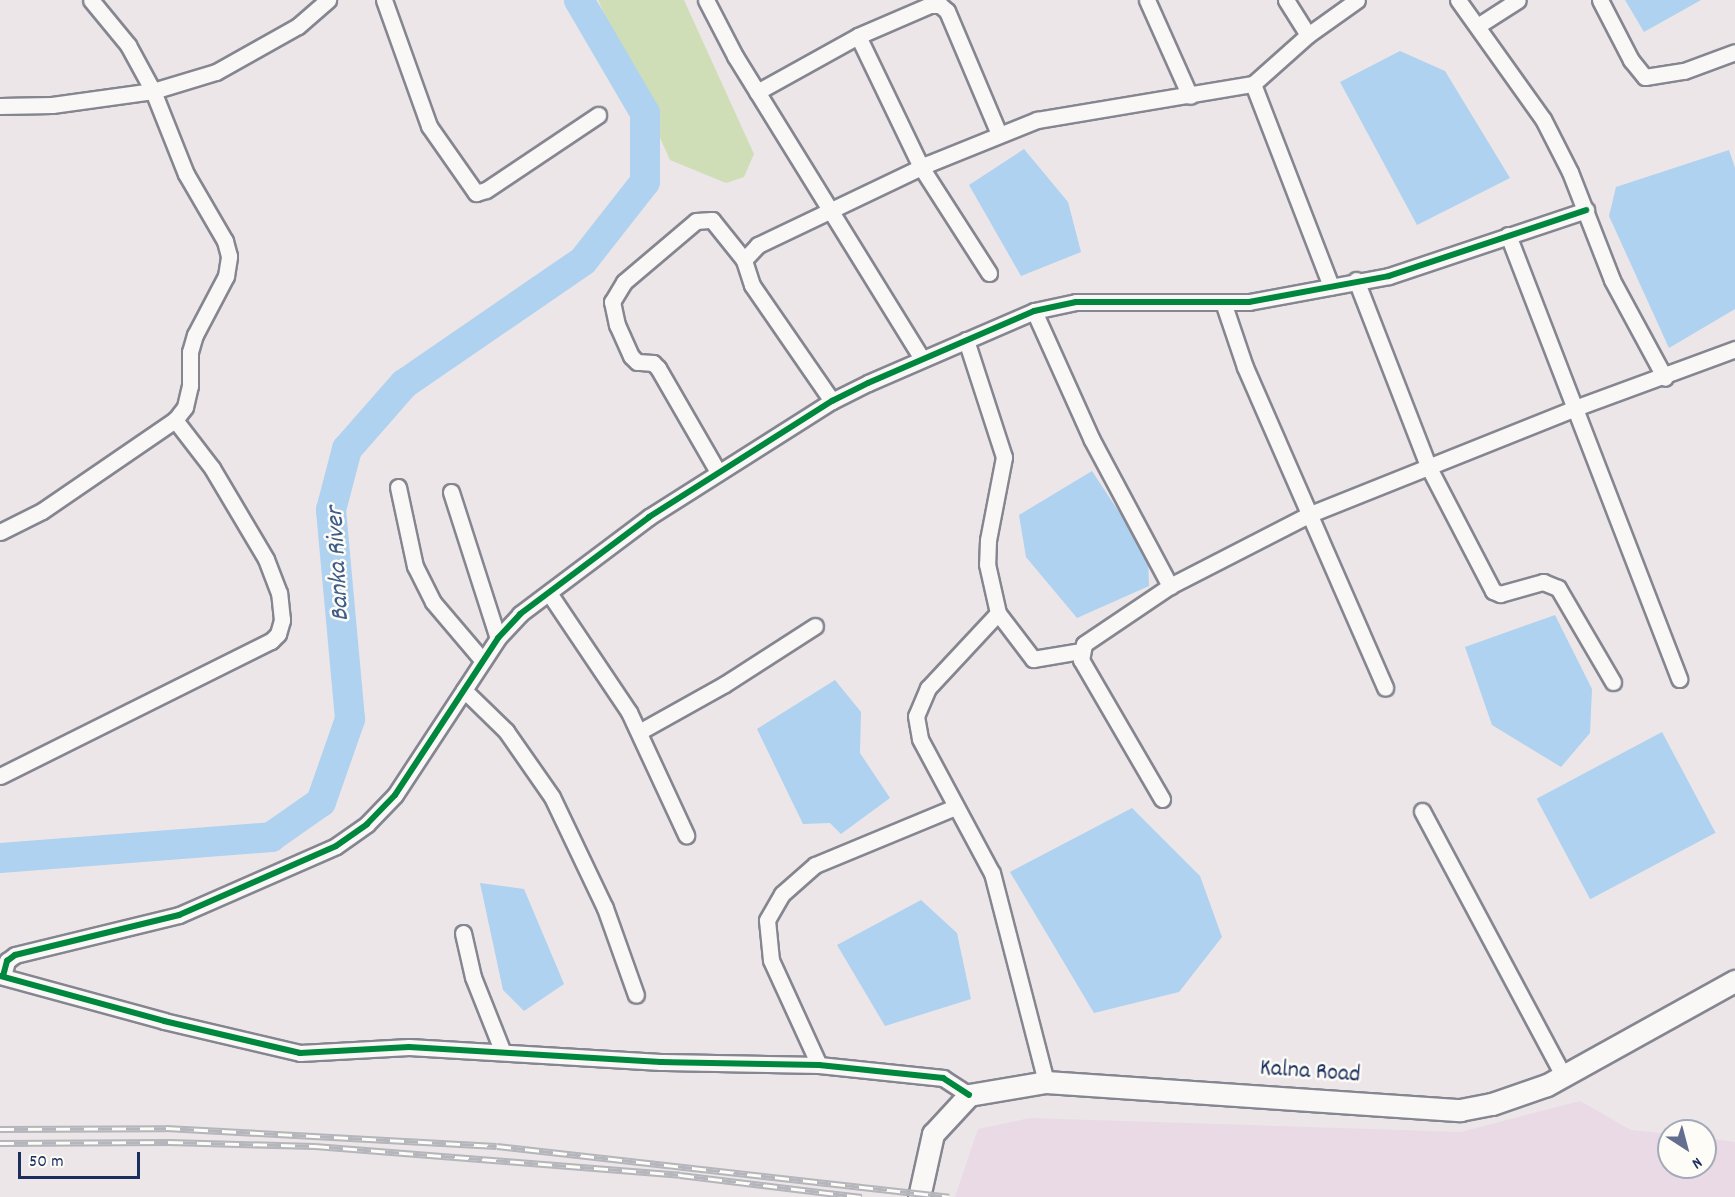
<!DOCTYPE html>
<style>
body{margin:0}
#map{position:relative;width:1735px;height:1197px;overflow:hidden;background:#ece6e9;font-family:Dekko,sans-serif}
div>[style]{position:absolute}
[style*='--x']{left:calc(var(--x)*1px);top:calc(var(--y)*1px);width:calc(var(--w)*1px);rotate:calc(var(--a)*1deg)}
.built>*{inset:0;background:#e9dae5}
.green>*{inset:0;background:#d0deb8}
.water>*{inset:0;background:#aed2ef;transform-origin:0 0}
.river>*{height:30px;margin:-15px;padding:0 15px;transform-origin:15px;border-radius:15px;background:#aed2ef}
.roads{filter:drop-shadow(2px 0 #858690) drop-shadow(-2px 0 #858690) drop-shadow(0 2px #858690) drop-shadow(0 -2px #858690)}
.street>*{height:15px;margin:-7.5px;padding:0 7.5px;transform-origin:7.5px;border-radius:7.5px;background:#f9f8f7}
.secondary>*{height:21px;margin:-10.5px;padding:0 10.5px;transform-origin:10.5px;border-radius:10.5px;background:#f9f8f7}
.rail>*{height:7px;margin-top:-3.5px;transform-origin:0;background:repeating-linear-gradient(90deg,#fdfcf7 0 14px,#b4b6bb 0 28px);box-sizing:border-box;border-block:2px solid #b4b6bb}
.cycleway>*{height:6px;margin:-3px;padding:0 3px;transform-origin:3px;border-radius:3px;background:#00873e}
span{translate:-50% -50%;white-space:nowrap;text-align:center;line-height:1.15;-webkit-text-stroke:5px #fdfcf7;paint-order:stroke}
.street-label{font-size:24px;color:#1b2f5e}
.water-label{font-size:26px;color:#3f5d8a;font-style:italic}
.north{position:absolute;left:1657px;top:1119px;width:60px;height:60px;box-sizing:border-box;background:#fdfcf7;border:2px solid #a3aaba;border-radius:50%;rotate:144deg;font-size:16px;font-weight:700;line-height:24px;text-align:center;color:#1b2f5e}
.north::after{content:'';display:block;margin:auto;width:21px;height:27px;background:#646f8f;clip-path:polygon(50% 0,100% 100%,50% 72%,0 100%)}
.scale{position:absolute;left:18px;top:1152px;width:122px;height:27px;box-sizing:border-box;border:3px solid #1b2f5e;border-top:0;padding-left:8px;font-size:18px;line-height:21px;white-space:nowrap;color:#1b2f5e;-webkit-text-stroke:4px #fdfcf7;paint-order:stroke}
</style>
<div id="map">
<div class="built">
<div style="clip-path:polygon(1580px 1101px,1631px 1130px,1669px 1134px,1669px 1167px,1705px 1167px,1705px 1138px,1735px 1142px,1735px 1197px,955px 1197px,978px 1129px,1030px 1118px,1461px 1132px)"></div>
</div>
<div class="green">
<div style="clip-path:polygon(598px 0,684px 0,754px 154px,744px 177px,726px 183px,670px 160px)"></div>
</div>
<div class="water">
<div style="clip-path:polygon(1625px 0,1701px 0,1644px 32px)"></div>
<div style="clip-path:polygon(1400px 51px,1445px 71px,1510px 178px,1417px 225px,1340px 82px)"></div>
<div style="clip-path:polygon(1024px 149px,1068px 202px,1081px 252px,1021px 276px,969px 185px)"></div>
<div style="clip-path:polygon(1729px 150px,1735px 168px,1735px 309px,1669px 348px,1609px 216px,1616px 187px)"></div>
<div style="clip-path:polygon(1092px 471px,1148px 556px,1149px 586px,1077px 618px,1026px 557px,1019px 515px)"></div>
<div style="clip-path:polygon(1555px 615px,1592px 689px,1590px 733px,1561px 767px,1492px 725px,1465px 647px)"></div>
<div style="clip-path:polygon(835px 680px,861px 712px,860px 753px,890px 798px,841px 834px,830px 823px,803px 824px,757px 729px)"></div>
<div style="left:1662px;top:732px;width:114px;height:142px;rotate:62deg"></div>
<div style="clip-path:polygon(1132px 808px,1200px 876px,1222px 937px,1179px 992px,1094px 1013px,1010px 872px)"></div>
<div style="clip-path:polygon(480px 883px,524px 889px,564px 984px,524px 1011px,503px 990px)"></div>
<div style="clip-path:polygon(921px 900px,957px 933px,971px 999px,885px 1026px,837px 945px)"></div>
</div>
<div class="river">
<div style="--x:0;--y:858;--w:272;--a:-4.4"></div>
<div style="--x:271;--y:837;--w:61;--a:-35"></div>
<div style="--x:321;--y:802;--w:88;--a:-70.7"></div>
<div style="--x:350;--y:719;--w:210;--a:-95.2"></div>
<div style="--x:331;--y:510;--w:63;--a:-75.3"></div>
<div style="--x:347;--y:449;--w:86;--a:-48.8"></div>
<div style="--x:404;--y:384;--w:217;--a:-34.5"></div>
<div style="--x:583;--y:261;--w:100;--a:-51.9"></div>
<div style="--x:645;--y:182;--w:69;--a:-90"></div>
<div style="--x:645;--y:113;--w:131;--a:-120.3"></div>
</div>
<div class="roads">
<div class="street">
<div style="--x:384;--y:0;--w:134;--a:70.3"></div>
<div style="--x:429;--y:126;--w:82;--a:55"></div>
<div style="--x:476;--y:193;--w:10;--a:-17"></div>
<div style="--x:486;--y:190;--w:135;--a:-33.8"></div>
<div style="--x:706;--y:0;--w:63;--a:62.6"></div>
<div style="--x:735;--y:56;--w:356;--a:58.3"></div>
<div style="--x:1147;--y:0;--w:105;--a:65.9"></div>
<div style="--x:1286;--y:0;--w:41;--a:57.8"></div>
<div style="--x:1458;--y:0;--w:146;--a:54.5"></div>
<div style="--x:1543;--y:119;--w:59;--a:63"></div>
<div style="--x:1570;--y:172;--w:116;--a:68.7"></div>
<div style="--x:1612;--y:280;--w:111;--a:61.6"></div>
<div style="--x:1600;--y:0;--w:68;--a:62.7"></div>
<div style="--x:1631;--y:60;--w:22;--a:51"></div>
<div style="--x:1645;--y:77;--w:39;--a:-9"></div>
<div style="--x:1684;--y:71;--w:54;--a:-20.4"></div>
<div style="--x:1479;--y:25;--w:46;--a:-32.7"></div>
<div style="--x:858;--y:36;--w:145;--a:64.3"></div>
<div style="--x:921;--y:167;--w:126;--a:57.3"></div>
<div style="--x:1253;--y:84;--w:217;--a:68.9"></div>
<div style="--x:757;--y:92;--w:115;--a:-29"></div>
<div style="--x:858;--y:36;--w:78;--a:-23.3"></div>
<div style="--x:930;--y:5;--w:10;--a:0"></div>
<div style="--x:940;--y:5;--w:9;--a:41"></div>
<div style="--x:947;--y:11;--w:134;--a:67.1"></div>
<div style="--x:0;--y:106;--w:52;--a:-1.1"></div>
<div style="--x:52;--y:105;--w:102;--a:-7.9"></div>
<div style="--x:153;--y:91;--w:66;--a:-16.8"></div>
<div style="--x:216;--y:72;--w:94;--a:-29.3"></div>
<div style="--x:298;--y:26;--w:40;--a:-41"></div>
<div style="--x:1508;--y:235;--w:476;--a:68.9"></div>
<div style="--x:1356;--y:280;--w:199;--a:68.8"></div>
<div style="--x:1428;--y:466;--w:141;--a:62.5"></div>
<div style="--x:1493;--y:591;--w:8;--a:23"></div>
<div style="--x:1500;--y:594;--w:45;--a:-15.6"></div>
<div style="--x:1543;--y:582;--w:16;--a:22"></div>
<div style="--x:1558;--y:588;--w:109;--a:59.7"></div>
<div style="--x:1224;--y:305;--w:65;--a:71.3"></div>
<div style="--x:1245;--y:367;--w:350;--a:66.4"></div>
<div style="--x:1034;--y:311;--w:141;--a:65.8"></div>
<div style="--x:1092;--y:440;--w:166;--a:61.9"></div>
<div style="--x:966;--y:340;--w:123;--a:72"></div>
<div style="--x:1004;--y:457;--w:85;--a:100.9"></div>
<div style="--x:988;--y:540;--w:24;--a:92"></div>
<div style="--x:987;--y:564;--w:50;--a:77.3"></div>
<div style="--x:998;--y:613;--w:103;--a:133"></div>
<div style="--x:928;--y:688;--w:30;--a:113"></div>
<div style="--x:916;--y:716;--w:23;--a:80"></div>
<div style="--x:920;--y:739;--w:152;--a:61.8"></div>
<div style="--x:992;--y:873;--w:216;--a:75.5"></div>
<div style="--x:832;--y:401;--w:141;--a:-124.6"></div>
<div style="--x:752;--y:285;--w:26;--a:-108"></div>
<div style="--x:744;--y:260;--w:21;--a:-47"></div>
<div style="--x:758;--y:245;--w:188;--a:-25.5"></div>
<div style="--x:928;--y:164;--w:118;--a:-22"></div>
<div style="--x:1037;--y:120;--w:219;--a:-9.5"></div>
<div style="--x:1253;--y:84;--w:74;--a:-41.7"></div>
<div style="--x:1308;--y:35;--w:60;--a:-35.5"></div>
<div style="--x:718;--y:472;--w:120;--a:-120"></div>
<div style="--x:658;--y:368;--w:7;--a:-135"></div>
<div style="--x:653;--y:363;--w:16;--a:-176"></div>
<div style="--x:637;--y:362;--w:8;--a:-135"></div>
<div style="--x:631;--y:356;--w:34;--a:-114"></div>
<div style="--x:617;--y:325;--w:24;--a:-102"></div>
<div style="--x:612;--y:302;--w:23;--a:-59"></div>
<div style="--x:624;--y:282;--w:94;--a:-40.3"></div>
<div style="--x:696;--y:221;--w:16;--a:-4"></div>
<div style="--x:712;--y:220;--w:51;--a:51.3"></div>
<div style="--x:398;--y:487;--w:81;--a:77.9"></div>
<div style="--x:415;--y:566;--w:40;--a:63.4"></div>
<div style="--x:433;--y:602;--w:77;--a:49.7"></div>
<div style="--x:451;--y:492;--w:153;--a:72.2"></div>
<div style="--x:0;--y:532;--w:47;--a:-26.6"></div>
<div style="--x:42;--y:511;--w:161;--a:-34.4"></div>
<div style="--x:175;--y:420;--w:16;--a:-52"></div>
<div style="--x:185;--y:407;--w:22;--a:-77"></div>
<div style="--x:190;--y:386;--w:34;--a:-90"></div>
<div style="--x:190;--y:352;--w:18;--a:-74"></div>
<div style="--x:195;--y:335;--w:67;--a:-62.3"></div>
<div style="--x:226;--y:276;--w:20;--a:-81"></div>
<div style="--x:229;--y:256;--w:16;--a:-105"></div>
<div style="--x:225;--y:241;--w:78;--a:-120.2"></div>
<div style="--x:186;--y:174;--w:89;--a:-111.7"></div>
<div style="--x:153;--y:91;--w:52;--a:-118.5"></div>
<div style="--x:128;--y:45;--w:58;--a:-129.4"></div>
<div style="--x:549;--y:593;--w:143;--a:56.1"></div>
<div style="--x:629;--y:712;--w:136;--a:65.1"></div>
<div style="--x:998;--y:613;--w:58;--a:52.7"></div>
<div style="--x:1033;--y:659;--w:49;--a:-9.5"></div>
<div style="--x:464;--y:690;--w:59;--a:44.3"></div>
<div style="--x:506;--y:731;--w:80;--a:55.1"></div>
<div style="--x:552;--y:797;--w:123;--a:64.5"></div>
<div style="--x:605;--y:908;--w:92;--a:70.4"></div>
<div style="--x:639;--y:732;--w:98;--a:-29.2"></div>
<div style="--x:725;--y:684;--w:107;--a:-32.8"></div>
<div style="--x:0;--y:776;--w:303;--a:-26.5"></div>
<div style="--x:271;--y:641;--w:10;--a:-45"></div>
<div style="--x:278;--y:634;--w:15;--a:-74"></div>
<div style="--x:282;--y:620;--w:27;--a:-96"></div>
<div style="--x:279;--y:593;--w:36;--a:-111"></div>
<div style="--x:266;--y:559;--w:106;--a:-120.7"></div>
<div style="--x:212;--y:468;--w:61;--a:-127.6"></div>
<div style="--x:1162;--y:799;--w:161;--a:-120.2"></div>
<div style="--x:1081;--y:660;--w:16;--a:-79"></div>
<div style="--x:1084;--y:644;--w:104;--a:-34"></div>
<div style="--x:1170;--y:586;--w:155;--a:-27.2"></div>
<div style="--x:1308;--y:515;--w:288;--a:-21.8"></div>
<div style="--x:1575;--y:408;--w:171;--a:-20.2"></div>
<div style="--x:1422;--y:811;--w:299;--a:61.9"></div>
<div style="--x:463;--y:933;--w:45;--a:77.2"></div>
<div style="--x:473;--y:977;--w:79;--a:68.3"></div>
<div style="--x:0;--y:976;--w:170;--a:15.3"></div>
<div style="--x:164;--y:1021;--w:140;--a:13.2"></div>
<div style="--x:300;--y:1053;--w:109;--a:-3.2"></div>
<div style="--x:409;--y:1047;--w:252;--a:3.4"></div>
<div style="--x:661;--y:1062;--w:158;--a:1.1"></div>
<div style="--x:819;--y:1065;--w:125;--a:6"></div>
<div style="--x:943;--y:1078;--w:31;--a:33"></div>
<div style="--x:3;--y:976;--w:16;--a:-75"></div>
<div style="--x:7;--y:961;--w:10;--a:-37"></div>
<div style="--x:15;--y:955;--w:169;--a:-13.7"></div>
<div style="--x:179;--y:915;--w:171;--a:-23.7"></div>
<div style="--x:336;--y:846;--w:38;--a:-35"></div>
<div style="--x:367;--y:824;--w:40;--a:-46"></div>
<div style="--x:395;--y:795;--w:188;--a:-56.7"></div>
<div style="--x:498;--y:638;--w:33;--a:-47"></div>
<div style="--x:520;--y:614;--w:161;--a:-36.9"></div>
<div style="--x:649;--y:517;--w:217;--a:-32.4"></div>
<div style="--x:832;--y:401;--w:40;--a:-26.6"></div>
<div style="--x:868;--y:383;--w:181;--a:-23.4"></div>
<div style="--x:1034;--y:311;--w:43;--a:-12.1"></div>
<div style="--x:1076;--y:302;--w:173;--a:0"></div>
<div style="--x:1249;--y:302;--w:142;--a:-10.5"></div>
<div style="--x:1389;--y:276;--w:208;--a:-18.5"></div>
<div style="--x:819;--y:1065;--w:115;--a:-114.6"></div>
<div style="--x:771;--y:960;--w:40;--a:-95.7"></div>
<div style="--x:767;--y:920;--w:30;--a:-60"></div>
<div style="--x:782;--y:894;--w:44;--a:-41.3"></div>
<div style="--x:815;--y:865;--w:152;--a:-22.5"></div>
</div>
<div class="secondary">
<div style="--x:919;--y:1197;--w:65;--a:-77.5"></div>
<div style="--x:933;--y:1134;--w:53;--a:-47.3"></div>
<div style="--x:969;--y:1095;--w:78;--a:-9.6"></div>
<div style="--x:1046;--y:1082;--w:415;--a:3.9"></div>
<div style="--x:1460;--y:1110;--w:33;--a:-11"></div>
<div style="--x:1492;--y:1104;--w:58;--a:-19.1"></div>
<div style="--x:1547;--y:1085;--w:215;--a:-29"></div>
</div>
</div>
<div class="rail">
<div style="--x:0;--y:1129;--w:166;--a:-0.3"></div>
<div style="--x:166;--y:1128;--w:331;--a:3.1"></div>
<div style="--x:497;--y:1146;--w:455;--a:6.4"></div>
<div style="--x:0;--y:1143;--w:169;--a:-0.3"></div>
<div style="--x:169;--y:1142;--w:146;--a:1.6"></div>
<div style="--x:315;--y:1146;--w:366;--a:4.5"></div>
<div style="--x:680;--y:1175;--w:183;--a:6.9"></div>
</div>
<div class="cycleway">
<div style="--x:0;--y:976;--w:170;--a:15.3"></div>
<div style="--x:164;--y:1021;--w:140;--a:13.2"></div>
<div style="--x:300;--y:1053;--w:109;--a:-3.2"></div>
<div style="--x:409;--y:1047;--w:252;--a:3.4"></div>
<div style="--x:661;--y:1062;--w:158;--a:1.1"></div>
<div style="--x:819;--y:1065;--w:125;--a:6"></div>
<div style="--x:943;--y:1078;--w:31;--a:33"></div>
<div style="--x:3;--y:976;--w:16;--a:-75"></div>
<div style="--x:7;--y:961;--w:10;--a:-37"></div>
<div style="--x:15;--y:955;--w:169;--a:-13.7"></div>
<div style="--x:179;--y:915;--w:171;--a:-23.7"></div>
<div style="--x:336;--y:846;--w:38;--a:-35"></div>
<div style="--x:367;--y:824;--w:40;--a:-46"></div>
<div style="--x:395;--y:795;--w:188;--a:-56.7"></div>
<div style="--x:498;--y:638;--w:33;--a:-47"></div>
<div style="--x:520;--y:614;--w:161;--a:-36.9"></div>
<div style="--x:649;--y:517;--w:217;--a:-32.4"></div>
<div style="--x:832;--y:401;--w:40;--a:-26.6"></div>
<div style="--x:868;--y:383;--w:181;--a:-23.4"></div>
<div style="--x:1034;--y:311;--w:43;--a:-12.1"></div>
<div style="--x:1076;--y:302;--w:173;--a:0"></div>
<div style="--x:1249;--y:302;--w:142;--a:-10.5"></div>
<div style="--x:1389;--y:276;--w:208;--a:-18.5"></div>
</div>
<div class="street-label">
<span style="left:1310px;top:1073px;rotate:4deg">Kalna Road</span>
</div>
<div class="water-label">
<span style="left:339px;top:564px;rotate:-93deg">Banka River</span>
</div>
<div class="north">N</div>
<div class="scale">50 m</div>
</div>
